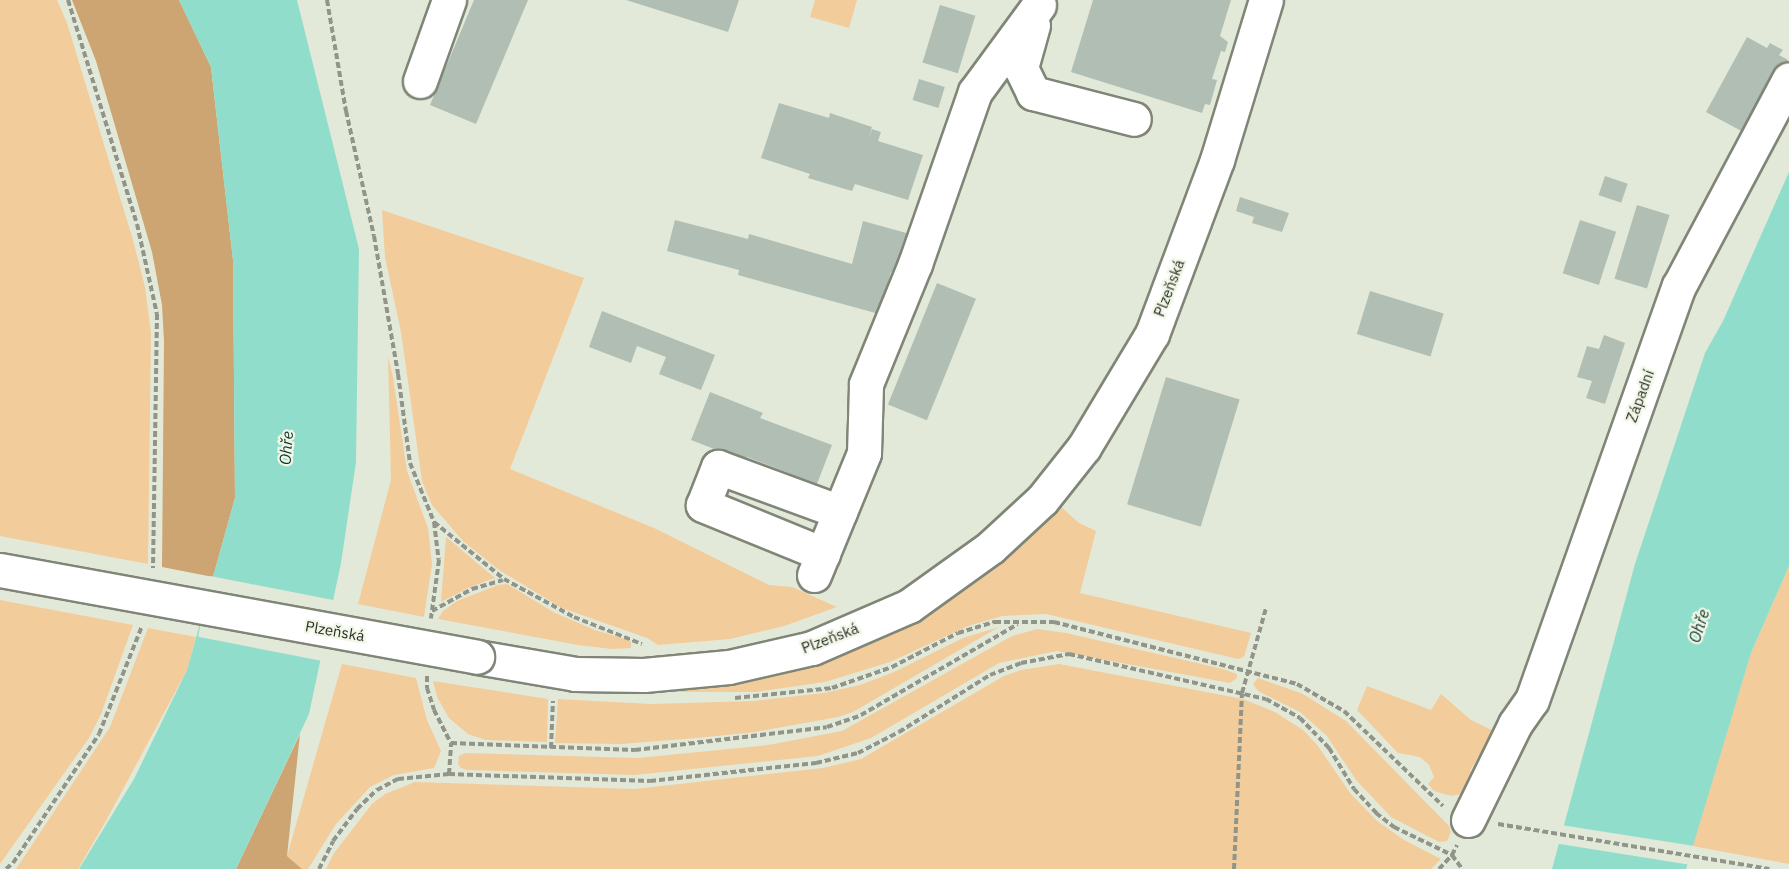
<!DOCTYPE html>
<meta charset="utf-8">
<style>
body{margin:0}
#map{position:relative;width:1789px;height:869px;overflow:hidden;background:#e3e9d9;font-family:"IBM Plex Sans",sans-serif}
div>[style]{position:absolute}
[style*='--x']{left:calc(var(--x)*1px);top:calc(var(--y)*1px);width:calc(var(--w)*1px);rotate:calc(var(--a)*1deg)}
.green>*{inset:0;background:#f2cc9b}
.forest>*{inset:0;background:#cca573}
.water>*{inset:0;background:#91ddcb}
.pier>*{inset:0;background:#e3e9d9;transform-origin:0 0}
.building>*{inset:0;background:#b0beb3;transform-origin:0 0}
.path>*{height:4px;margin-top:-2px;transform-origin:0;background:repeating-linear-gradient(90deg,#909489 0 6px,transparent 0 9px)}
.roads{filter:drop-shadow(2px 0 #808677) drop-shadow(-2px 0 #808677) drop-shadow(0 2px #808677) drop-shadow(0 -2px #808677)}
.minor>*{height:33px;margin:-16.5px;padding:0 16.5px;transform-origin:16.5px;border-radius:16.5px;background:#fff}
.bridges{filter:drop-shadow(2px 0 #808677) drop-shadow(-2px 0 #808677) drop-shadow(0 2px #808677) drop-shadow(0 -2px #808677)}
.minor-bridge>*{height:33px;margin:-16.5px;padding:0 16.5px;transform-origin:16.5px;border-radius:16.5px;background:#fff}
span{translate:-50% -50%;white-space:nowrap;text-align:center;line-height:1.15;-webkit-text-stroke:4.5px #f0f7e6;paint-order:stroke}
.street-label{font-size:15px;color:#2c2f29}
.water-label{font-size:16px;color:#11362f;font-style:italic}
</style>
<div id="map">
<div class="green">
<div style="clip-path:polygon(0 0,57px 0,67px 23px,133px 240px,145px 287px,151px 333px,148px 564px,0 536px)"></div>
<div style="clip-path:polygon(815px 0,857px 0,849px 28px,810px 17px)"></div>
<div style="clip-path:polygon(382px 210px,584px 278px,510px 469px,654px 528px,769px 585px,792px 587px,837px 607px,784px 626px,730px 639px,658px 645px,647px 638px,562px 608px,499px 570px,463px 541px,432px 505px,422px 481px,401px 332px,385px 257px)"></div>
<div style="clip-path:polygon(388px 357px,393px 377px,407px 471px,428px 528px,432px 564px,424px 617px,358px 604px,391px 480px)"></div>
<div style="clip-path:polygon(1058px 504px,1079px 523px,1096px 531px,1080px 593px,1251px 633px,1244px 657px,1238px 659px,1046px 614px,1002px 616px,968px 626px,890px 662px,825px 682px,755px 692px,660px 692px,733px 685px,768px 677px,863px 644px,923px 615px,978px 580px,1034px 531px)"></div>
<div style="clip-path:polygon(446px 537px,495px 578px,470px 587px,441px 602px)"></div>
<div style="clip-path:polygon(1789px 566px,1789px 864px,1692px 846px,1751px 653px)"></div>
<div style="clip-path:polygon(507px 584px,555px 613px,595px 630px,631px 641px,631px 648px,612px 649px,578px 645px,438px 619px,443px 611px,457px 601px,498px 585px)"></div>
<div style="clip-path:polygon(0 600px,133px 625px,101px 714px,89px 738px,0 864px)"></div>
<div style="clip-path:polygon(999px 627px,853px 712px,838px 717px,755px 732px,697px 738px,621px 744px,555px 743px,558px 699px,651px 704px,753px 701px,824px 693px,860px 685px,894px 672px,963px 638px)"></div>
<div style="clip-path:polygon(148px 628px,196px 637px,187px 670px,107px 819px,78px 869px,16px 869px,110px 727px)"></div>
<div style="clip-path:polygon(1037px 629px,1066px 633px,1223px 669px,1237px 674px,1237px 678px,1230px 683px,1057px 651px,999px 663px,871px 738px,818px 756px,635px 775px,467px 770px,461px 768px,458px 764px,459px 756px,465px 753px,638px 758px,768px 745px,842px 731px,1012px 636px)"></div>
<div style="clip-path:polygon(342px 664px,416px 678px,427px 720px,441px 751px,434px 768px,394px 775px,370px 787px,336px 824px,308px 869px,302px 869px,287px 856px)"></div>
<div style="clip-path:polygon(1059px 664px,1243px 699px,1275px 712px,1303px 730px,1318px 746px,1350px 793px,1377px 821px,1404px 840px,1441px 859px,1431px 869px,326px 869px,334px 853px,372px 804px,385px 794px,415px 782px,635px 789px,823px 768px,861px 759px,1004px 676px,1021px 670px)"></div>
<div style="clip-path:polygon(1258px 678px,1303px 694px,1346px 721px,1449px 826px,1451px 832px,1447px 841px,1439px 842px,1391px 817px,1356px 780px,1327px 736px,1300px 712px,1258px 691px,1253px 684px)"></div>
<div style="clip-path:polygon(433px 681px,548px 699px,547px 742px,486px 740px,468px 734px,449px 718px,437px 697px)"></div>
<div style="clip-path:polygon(1367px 686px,1431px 710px,1441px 694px,1471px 720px,1498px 733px,1486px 761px,1478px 757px,1470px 771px,1477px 778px,1466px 793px,1451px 796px,1434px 791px,1428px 784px,1434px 777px,1429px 765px,1420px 757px,1398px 753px,1357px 710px)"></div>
</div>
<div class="forest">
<div style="clip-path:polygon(72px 0,179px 0,211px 67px,233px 260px,235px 498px,213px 577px,162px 567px,164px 341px,162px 305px,152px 252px,96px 61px)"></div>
<div style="clip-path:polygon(300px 734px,287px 856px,302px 869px,236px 869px)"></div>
</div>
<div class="water">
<div style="clip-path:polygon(179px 0,297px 0,359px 249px,356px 462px,341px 563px,309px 714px,236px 869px,79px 869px,134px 779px,187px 670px,235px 498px,233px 260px,211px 67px)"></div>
<div style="clip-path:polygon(1789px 172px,1789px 566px,1751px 653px,1686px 869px,1552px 869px,1635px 564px,1705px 353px,1723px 321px)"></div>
</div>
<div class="pier">
<div style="left:210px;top:576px;width:128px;height:62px;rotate:11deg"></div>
<div style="left:1561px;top:825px;width:135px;height:19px;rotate:9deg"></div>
</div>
<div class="building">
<div style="clip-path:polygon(474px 0,528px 0,476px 124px,430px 105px)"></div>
<div style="clip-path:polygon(626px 0,739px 0,728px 32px)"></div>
<div style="clip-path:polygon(1093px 0,1231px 0,1220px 36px,1228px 42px,1225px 52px,1221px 51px,1212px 79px,1217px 80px,1210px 105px,1205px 104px,1202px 113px,1071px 72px)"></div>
<div style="left:940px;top:5px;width:37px;height:60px;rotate:17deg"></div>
<div style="clip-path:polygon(1747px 37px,1767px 48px,1770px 43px,1783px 50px,1779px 55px,1788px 60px,1747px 134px,1706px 112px)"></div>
<div style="left:919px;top:79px;width:27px;height:22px;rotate:17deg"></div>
<div style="clip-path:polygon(779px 103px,829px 118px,830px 113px,872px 127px,868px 140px,872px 129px,881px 132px,878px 141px,923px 155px,908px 200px,855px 184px,852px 191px,808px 178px,810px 174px,761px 158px)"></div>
<div style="left:1605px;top:176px;width:24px;height:20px;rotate:19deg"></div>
<div style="clip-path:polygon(1240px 197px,1289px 213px,1282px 232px,1252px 223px,1254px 217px,1236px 211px)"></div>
<div style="left:1637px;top:205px;width:34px;height:77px;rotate:17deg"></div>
<div style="clip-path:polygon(675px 220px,748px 239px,749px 234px,852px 264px,863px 221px,910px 234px,899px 274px,891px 272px,879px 314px,738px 275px,739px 270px,667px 251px)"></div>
<div style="left:1580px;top:220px;width:38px;height:56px;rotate:18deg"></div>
<div style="left:937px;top:283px;width:42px;height:131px;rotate:22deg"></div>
<div style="left:1370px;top:291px;width:77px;height:45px;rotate:17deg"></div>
<div style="clip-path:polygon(602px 311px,715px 355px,701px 390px,659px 374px,666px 357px,637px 346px,631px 363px,589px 347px)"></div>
<div style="clip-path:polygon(1604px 335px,1625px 343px,1605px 404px,1586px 398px,1592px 381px,1577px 377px,1587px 346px,1599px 349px)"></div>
<div style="left:1166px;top:377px;width:77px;height:133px;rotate:17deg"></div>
<div style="clip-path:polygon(710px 392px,763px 413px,760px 418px,832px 445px,817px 484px,747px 457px,745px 461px,691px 440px)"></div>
</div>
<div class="path">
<div style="--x:68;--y:0;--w:234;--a:72.9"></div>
<div style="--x:137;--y:224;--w:92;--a:77.5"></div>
<div style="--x:157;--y:314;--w:254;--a:90.9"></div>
<div style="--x:327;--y:0;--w:113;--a:80.3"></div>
<div style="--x:346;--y:111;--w:128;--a:77.4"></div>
<div style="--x:374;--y:236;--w:140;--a:80.1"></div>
<div style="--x:398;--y:374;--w:90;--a:82.3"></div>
<div style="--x:410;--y:463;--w:64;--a:67.9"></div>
<div style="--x:434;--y:522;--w:38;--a:83"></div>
<div style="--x:439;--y:560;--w:59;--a:97.9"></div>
<div style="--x:434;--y:522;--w:90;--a:39.2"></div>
<div style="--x:504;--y:579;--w:80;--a:28.5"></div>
<div style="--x:574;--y:617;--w:73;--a:21.7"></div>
<div style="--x:432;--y:611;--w:46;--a:-28.8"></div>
<div style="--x:472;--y:589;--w:32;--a:-16"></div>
<div style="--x:427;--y:676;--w:12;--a:90"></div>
<div style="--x:427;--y:688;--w:23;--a:72"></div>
<div style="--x:434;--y:710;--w:37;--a:63"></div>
<div style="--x:735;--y:698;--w:98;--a:-5.9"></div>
<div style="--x:832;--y:688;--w:64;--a:-19.3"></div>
<div style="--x:892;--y:667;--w:74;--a:-27.3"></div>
<div style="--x:958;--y:633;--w:39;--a:-17"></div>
<div style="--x:995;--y:622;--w:59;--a:0"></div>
<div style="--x:1054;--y:622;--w:251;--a:14.3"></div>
<div style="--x:1297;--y:684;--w:54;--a:29.9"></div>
<div style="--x:1344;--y:711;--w:137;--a:43.8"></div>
<div style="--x:551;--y:748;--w:47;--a:-87.6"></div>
<div style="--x:449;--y:774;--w:31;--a:-86"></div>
<div style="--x:451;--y:743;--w:184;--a:2.2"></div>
<div style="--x:635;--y:750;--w:193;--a:-6.8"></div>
<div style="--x:827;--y:727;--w:36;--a:-19"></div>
<div style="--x:861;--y:715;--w:181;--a:-30.1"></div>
<div style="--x:1498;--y:824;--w:275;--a:9.4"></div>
<div style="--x:6;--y:869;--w:9;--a:-41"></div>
<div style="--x:13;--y:863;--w:155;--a:-56.3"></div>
<div style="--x:99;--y:734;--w:116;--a:-68.3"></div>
<div style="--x:319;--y:869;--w:31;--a:-63"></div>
<div style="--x:333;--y:841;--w:40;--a:-53"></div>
<div style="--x:357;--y:809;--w:28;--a:-44"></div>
<div style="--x:377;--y:790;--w:24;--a:-28"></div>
<div style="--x:398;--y:779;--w:51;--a:-5.6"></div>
<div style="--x:449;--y:774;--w:201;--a:2"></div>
<div style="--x:650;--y:781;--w:167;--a:-6.2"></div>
<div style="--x:816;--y:763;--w:43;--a:-13.4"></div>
<div style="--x:858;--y:753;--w:46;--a:-27.1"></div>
<div style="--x:899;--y:732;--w:107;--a:-32.1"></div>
<div style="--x:990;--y:675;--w:33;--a:-21"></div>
<div style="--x:1021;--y:663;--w:49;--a:-10.6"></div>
<div style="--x:1069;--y:654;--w:202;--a:12.9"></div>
<div style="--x:1266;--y:699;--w:39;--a:29"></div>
<div style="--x:1300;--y:718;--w:42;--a:46"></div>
<div style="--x:1329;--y:748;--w:48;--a:58.6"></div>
<div style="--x:1354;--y:789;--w:33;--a:47"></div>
<div style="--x:1376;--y:813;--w:23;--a:38"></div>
<div style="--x:1394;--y:827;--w:64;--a:25.8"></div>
<div style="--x:1452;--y:855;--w:17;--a:54"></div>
<div style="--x:1234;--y:869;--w:176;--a:-87.4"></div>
<div style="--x:1242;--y:693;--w:88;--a:-74.2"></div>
<div style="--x:1439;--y:869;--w:19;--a:-47"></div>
<div style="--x:1452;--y:855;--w:11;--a:-63"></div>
</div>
<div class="roads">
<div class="minor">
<div style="--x:1033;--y:25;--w:45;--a:105.6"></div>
<div style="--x:1021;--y:68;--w:28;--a:64"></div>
<div style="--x:1033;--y:93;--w:104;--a:14.4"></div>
<div style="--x:420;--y:81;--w:86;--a:-70.3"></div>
<div style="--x:823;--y:554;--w:130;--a:-157.8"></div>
<div style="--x:703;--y:505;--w:41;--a:-68.5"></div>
<div style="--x:718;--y:467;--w:130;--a:20.2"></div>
<div style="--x:814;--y:575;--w:132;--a:-67.7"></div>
<div style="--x:864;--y:453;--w:69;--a:-88.3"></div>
<div style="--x:866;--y:384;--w:130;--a:-67.8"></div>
<div style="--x:915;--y:264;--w:182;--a:-70.8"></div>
<div style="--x:975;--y:92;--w:108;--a:-53.7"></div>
<div style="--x:477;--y:657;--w:99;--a:9.8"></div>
<div style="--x:575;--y:674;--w:69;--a:0.8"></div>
<div style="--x:644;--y:675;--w:85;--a:-5.4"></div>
<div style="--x:729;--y:667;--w:85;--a:-12.9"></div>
<div style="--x:812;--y:648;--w:106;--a:-23.4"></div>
<div style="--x:909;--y:606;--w:101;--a:-35.7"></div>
<div style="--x:991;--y:547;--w:69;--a:-42.7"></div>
<div style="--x:1042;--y:500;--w:68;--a:-51.6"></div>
<div style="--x:1084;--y:447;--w:132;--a:-59"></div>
<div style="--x:1152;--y:334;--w:186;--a:-69.5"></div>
<div style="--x:1217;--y:160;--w:167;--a:-73"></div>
<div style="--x:1468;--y:820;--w:107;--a:-63.9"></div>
<div style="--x:1515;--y:724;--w:29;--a:-55"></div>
<div style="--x:1532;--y:700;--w:439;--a:-70.5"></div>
<div style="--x:1679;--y:286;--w:234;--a:-62"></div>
</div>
</div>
<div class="bridges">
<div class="minor-bridge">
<div style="--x:0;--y:570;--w:485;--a:10.3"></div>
</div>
</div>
<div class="street-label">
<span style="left:1169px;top:288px;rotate:-69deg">Plzeňská</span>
<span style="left:1640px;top:396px;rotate:-70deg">Západní</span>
<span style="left:335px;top:631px;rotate:10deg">Plzeňská</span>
<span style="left:830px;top:638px;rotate:-21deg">Plzeňská</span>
</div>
<div class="water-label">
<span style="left:286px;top:448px;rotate:-86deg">Ohře</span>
<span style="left:1699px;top:626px;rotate:-72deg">Ohře</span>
</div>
</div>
